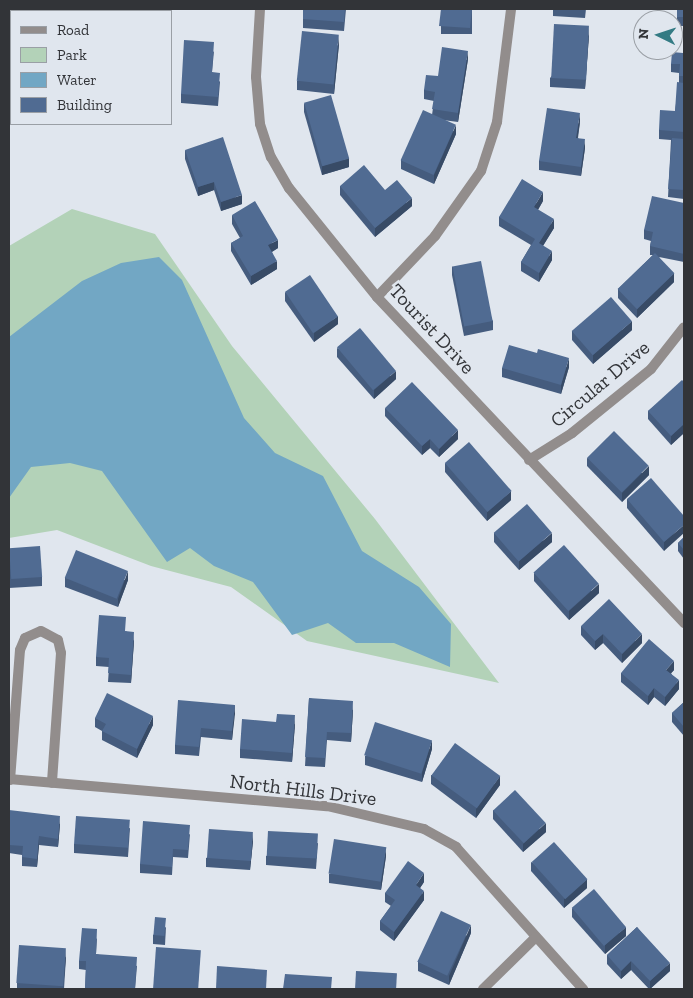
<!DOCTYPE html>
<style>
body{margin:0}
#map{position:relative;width:693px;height:998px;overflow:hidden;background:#e0e6ee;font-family:"Zilla Slab",serif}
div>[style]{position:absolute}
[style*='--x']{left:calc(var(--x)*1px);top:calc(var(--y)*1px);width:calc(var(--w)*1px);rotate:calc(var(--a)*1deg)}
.green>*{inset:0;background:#b3d2b8}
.water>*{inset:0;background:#72a7c4}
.minor>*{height:10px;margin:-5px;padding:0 5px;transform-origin:5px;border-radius:5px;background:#928d8c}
.wall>*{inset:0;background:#455c7e;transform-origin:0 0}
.shaded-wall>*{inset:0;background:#384b66}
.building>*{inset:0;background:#506b92;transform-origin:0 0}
span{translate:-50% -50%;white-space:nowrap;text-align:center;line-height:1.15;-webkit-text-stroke:5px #e0e6ee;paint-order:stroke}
.street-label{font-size:20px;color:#323438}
.frame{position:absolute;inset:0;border:10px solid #323438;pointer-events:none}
.legend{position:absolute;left:10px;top:10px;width:162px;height:115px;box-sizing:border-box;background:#e0e6ee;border:1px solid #9a9fa5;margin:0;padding:6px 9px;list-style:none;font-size:15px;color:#323438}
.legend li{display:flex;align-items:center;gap:10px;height:25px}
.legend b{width:25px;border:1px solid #9a9fa5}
.north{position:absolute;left:633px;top:10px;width:50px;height:50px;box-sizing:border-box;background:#e0e6ee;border:1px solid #9a9fa5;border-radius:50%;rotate:274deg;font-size:14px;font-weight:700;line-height:20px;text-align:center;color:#323438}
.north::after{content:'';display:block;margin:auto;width:18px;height:22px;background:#347b84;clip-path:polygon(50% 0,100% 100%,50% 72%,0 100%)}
</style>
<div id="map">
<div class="green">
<div style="clip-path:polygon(72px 209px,155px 234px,232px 346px,375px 519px,499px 683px,307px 641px,231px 587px,151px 566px,57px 530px,9px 538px,9px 246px)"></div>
</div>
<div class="water">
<div style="clip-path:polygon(159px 257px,182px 280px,244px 418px,275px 453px,323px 476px,362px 551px,419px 587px,451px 624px,450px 667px,394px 643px,356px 643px,328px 623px,292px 635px,253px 582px,214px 566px,190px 548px,167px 562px,102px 471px,70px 463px,31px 467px,9px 498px,9px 337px,82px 281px,121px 263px)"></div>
</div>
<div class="minor">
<div style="--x:260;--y:9;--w:68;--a:93.4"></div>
<div style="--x:256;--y:77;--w:47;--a:85.1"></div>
<div style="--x:260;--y:124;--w:35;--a:72"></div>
<div style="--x:271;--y:157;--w:36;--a:60"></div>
<div style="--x:289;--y:188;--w:140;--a:51.1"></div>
<div style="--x:377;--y:297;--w:448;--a:46.7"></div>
<div style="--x:377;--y:297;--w:84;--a:-46.4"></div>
<div style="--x:435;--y:236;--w:80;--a:-54.7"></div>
<div style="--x:481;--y:171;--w:52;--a:-71.9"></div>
<div style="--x:497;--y:122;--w:114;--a:-82.9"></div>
<div style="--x:529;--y:460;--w:51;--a:-32.1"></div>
<div style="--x:572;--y:433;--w:102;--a:-39"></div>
<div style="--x:651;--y:369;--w:53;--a:-51.8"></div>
<div style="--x:9;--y:779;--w:319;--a:4.9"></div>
<div style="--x:327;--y:806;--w:100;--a:13.3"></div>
<div style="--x:424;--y:829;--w:37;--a:29"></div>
<div style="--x:456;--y:847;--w:191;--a:48.2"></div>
<div style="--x:10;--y:780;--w:130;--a:-85.6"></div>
<div style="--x:20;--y:650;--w:13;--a:-67"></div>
<div style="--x:25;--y:638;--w:17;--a:-24"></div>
<div style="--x:41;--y:631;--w:19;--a:28"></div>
<div style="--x:58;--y:640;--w:13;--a:77"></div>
<div style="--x:61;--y:653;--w:130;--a:94"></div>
<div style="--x:483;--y:989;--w:74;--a:-44.5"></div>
</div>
<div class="wall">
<div style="clip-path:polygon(346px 9px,344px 31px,303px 28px,303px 19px)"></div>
<div style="left:441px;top:9px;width:31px;height:25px"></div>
<div style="clip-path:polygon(553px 9px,586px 9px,585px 18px,553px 16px)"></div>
<div style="clip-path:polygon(684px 9px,684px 26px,677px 26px,677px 17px)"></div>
<div style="clip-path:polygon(589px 35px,585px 89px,550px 87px,550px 78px)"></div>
<div style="clip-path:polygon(684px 40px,684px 199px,668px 197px,671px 140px,659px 139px,659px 130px,675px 111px,679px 82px,679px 73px,671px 72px,671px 64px,683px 53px)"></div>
<div style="clip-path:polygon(339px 44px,334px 94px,297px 90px,297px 81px)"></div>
<div style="clip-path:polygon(214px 51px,212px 72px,220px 82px,218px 106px,181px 103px,181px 94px)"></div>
<div style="clip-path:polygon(468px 59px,458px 122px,443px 120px,456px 134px,434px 184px,401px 169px,401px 160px,432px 115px,434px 101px,424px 99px,424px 90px,438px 76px)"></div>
<div style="clip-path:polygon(304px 103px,349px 167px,322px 175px,304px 112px)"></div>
<div style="clip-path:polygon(580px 122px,578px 138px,585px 148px,581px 176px,539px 170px,539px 161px)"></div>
<div style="clip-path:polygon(185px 150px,242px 204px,221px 211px,214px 190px,198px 196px,185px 159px)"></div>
<div style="clip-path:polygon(340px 186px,385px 190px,412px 206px,375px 237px,340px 195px)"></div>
<div style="clip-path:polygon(543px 201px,538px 210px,554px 228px,543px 246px,552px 260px,539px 282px,521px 271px,521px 262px,531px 245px,499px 226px,499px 217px)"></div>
<div style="clip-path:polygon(684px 203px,684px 262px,659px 257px,674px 282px,637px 318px,618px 298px,618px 289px,653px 255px,650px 255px,650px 246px,651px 241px,644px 239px,644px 230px)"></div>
<div style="clip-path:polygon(232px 215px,278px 248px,272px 252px,277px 269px,251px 285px,231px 251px,231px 243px,240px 238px,232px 224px)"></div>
<div style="clip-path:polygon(452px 266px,493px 321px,493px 330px,464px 336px,452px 275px)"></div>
<div style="clip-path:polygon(285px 292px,338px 324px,314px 342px,285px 301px)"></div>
<div style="clip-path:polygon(632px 330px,593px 364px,572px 340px,572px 331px)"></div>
<div style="clip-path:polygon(337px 348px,396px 379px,374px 399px,337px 357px)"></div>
<div style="clip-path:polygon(569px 367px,561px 394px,502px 377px,502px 368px)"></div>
<div style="clip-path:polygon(684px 382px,684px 433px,671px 445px,648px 419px,648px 411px)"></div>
<div style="clip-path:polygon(385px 408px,458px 439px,439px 457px,430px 448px,422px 455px,385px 416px)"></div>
<div style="clip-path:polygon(587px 458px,649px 475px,622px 502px,587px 466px)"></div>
<div style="clip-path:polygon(445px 463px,511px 500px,487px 521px,445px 472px)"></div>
<div style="clip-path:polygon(627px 499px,684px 516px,664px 551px,627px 508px)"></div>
<div style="clip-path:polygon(494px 533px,552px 542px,519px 570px,494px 542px)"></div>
<div style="clip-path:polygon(684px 537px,684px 559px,678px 551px,678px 543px)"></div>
<div style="clip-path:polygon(9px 548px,42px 577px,42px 586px,9px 588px)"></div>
<div style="clip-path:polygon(534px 573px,599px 593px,569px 620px,534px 581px)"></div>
<div style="clip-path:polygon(65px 578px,128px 580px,118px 607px,65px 587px)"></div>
<div style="clip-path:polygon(581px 626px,642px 643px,622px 663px,603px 643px,595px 650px,581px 635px)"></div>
<div style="clip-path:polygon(126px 631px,134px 641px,131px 683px,108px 682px,109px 667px,96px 666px,96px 657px)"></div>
<div style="clip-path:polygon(674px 670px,671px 673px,679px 689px,665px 706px,654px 697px,648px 705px,621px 682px,621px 673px)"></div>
<div style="clip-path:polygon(309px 698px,353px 710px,351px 742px,327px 740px,325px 767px,305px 766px)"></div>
<div style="clip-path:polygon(684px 702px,684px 736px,672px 722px,672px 713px)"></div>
<div style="clip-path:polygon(235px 705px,232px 740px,201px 737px,199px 756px,175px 754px,175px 745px)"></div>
<div style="clip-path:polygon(95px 718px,153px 725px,137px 758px,102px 740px,102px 731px,95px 727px)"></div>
<div style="clip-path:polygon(295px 724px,292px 762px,240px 758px,240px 749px)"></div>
<div style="clip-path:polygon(432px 749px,422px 782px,365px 765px,365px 756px)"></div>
<div style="clip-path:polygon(431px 775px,500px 785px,476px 818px,431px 784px)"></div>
<div style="clip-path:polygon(493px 810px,546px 832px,523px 852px,493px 819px)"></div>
<div style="clip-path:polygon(9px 815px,60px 824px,58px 847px,39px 845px,37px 867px,22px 866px,22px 855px,9px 853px)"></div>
<div style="clip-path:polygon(130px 828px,128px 857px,74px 853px,74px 844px)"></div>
<div style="clip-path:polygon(190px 834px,188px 858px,173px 857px,172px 875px,140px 873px,140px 864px)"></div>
<div style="clip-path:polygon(253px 841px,250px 870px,206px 867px,206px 858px)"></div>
<div style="clip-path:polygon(318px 843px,316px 869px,266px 865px,266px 856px)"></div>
<div style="clip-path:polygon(386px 856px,381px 890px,329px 883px,329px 874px)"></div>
<div style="clip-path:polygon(531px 862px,587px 888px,564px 908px,531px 871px)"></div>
<div style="clip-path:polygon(424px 882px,420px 888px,424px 900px,394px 941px,380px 930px,380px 921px,391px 906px,385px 902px,385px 893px)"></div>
<div style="clip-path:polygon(572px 908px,626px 936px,605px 954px,572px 917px)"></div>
<div style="clip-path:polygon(166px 927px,165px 945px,153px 944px,153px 935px)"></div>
<div style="clip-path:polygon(637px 927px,670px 971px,650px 989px,649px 989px,631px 970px,621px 979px,607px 964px,607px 955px)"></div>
<div style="clip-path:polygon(471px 933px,449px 985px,418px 971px,418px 962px)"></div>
<div style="clip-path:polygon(97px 938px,96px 954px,137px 966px,135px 989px,85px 989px,86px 970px,79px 969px,79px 961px)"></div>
<div style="clip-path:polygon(66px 957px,64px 989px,17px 989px,17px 983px)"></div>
</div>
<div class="shaded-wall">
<div style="clip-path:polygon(589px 26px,589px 35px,585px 89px,585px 80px)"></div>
<div style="clip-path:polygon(339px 35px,339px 44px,334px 94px,334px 85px)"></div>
<div style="clip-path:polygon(468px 51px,468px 59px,458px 122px,458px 113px)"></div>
<div style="clip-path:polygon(580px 113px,580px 122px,576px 147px,576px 138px)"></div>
<div style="clip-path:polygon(456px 125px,456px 134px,434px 184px,434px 175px)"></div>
<div style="clip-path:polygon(585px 139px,585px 148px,581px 176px,581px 167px)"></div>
<div style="clip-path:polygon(349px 158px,349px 167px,322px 175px,322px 166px)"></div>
<div style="clip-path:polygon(214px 182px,214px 190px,198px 196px,198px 187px)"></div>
<div style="clip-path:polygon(543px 192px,543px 201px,534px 216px,534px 207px)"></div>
<div style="clip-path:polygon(242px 195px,242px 204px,221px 211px,221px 202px)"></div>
<div style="clip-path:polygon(412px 198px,412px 206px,375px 237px,375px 228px)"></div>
<div style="clip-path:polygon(554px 219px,554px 228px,539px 252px,539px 243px)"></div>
<div style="clip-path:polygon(278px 240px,278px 248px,268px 254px,268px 245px)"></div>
<div style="clip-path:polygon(552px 251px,552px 260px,539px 282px,539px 273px)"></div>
<div style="clip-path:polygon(277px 261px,277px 269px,251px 285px,251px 276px)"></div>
<div style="clip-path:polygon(674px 273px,674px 282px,637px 318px,637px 309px)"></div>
<div style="clip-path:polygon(338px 316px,338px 324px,314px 342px,314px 333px)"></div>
<div style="clip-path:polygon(632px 321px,632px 330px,593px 364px,593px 355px)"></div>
<div style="clip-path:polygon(569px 358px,569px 367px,561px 394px,561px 385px)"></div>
<div style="clip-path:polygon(396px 371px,396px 379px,374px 399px,374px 390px)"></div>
<div style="clip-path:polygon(684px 424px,684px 433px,671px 445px,671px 436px)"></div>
<div style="clip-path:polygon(458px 430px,458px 439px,439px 457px,439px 449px)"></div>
<div style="clip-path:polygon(430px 439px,430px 448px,422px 455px,422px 446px)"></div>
<div style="clip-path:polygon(649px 466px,649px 475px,622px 502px,622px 493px)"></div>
<div style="clip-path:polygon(511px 491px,511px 500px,487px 521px,487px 512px)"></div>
<div style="clip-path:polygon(684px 525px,684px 533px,664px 551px,664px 542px)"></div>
<div style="clip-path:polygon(552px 533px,552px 542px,519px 570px,519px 561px)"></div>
<div style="clip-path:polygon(128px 571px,128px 580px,118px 607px,118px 599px)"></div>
<div style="clip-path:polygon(599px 584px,599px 593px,569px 620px,569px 611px)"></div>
<div style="clip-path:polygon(134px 632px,134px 641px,131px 683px,131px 675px)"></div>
<div style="clip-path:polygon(603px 634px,603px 643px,595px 650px,595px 641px)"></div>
<div style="clip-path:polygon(642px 634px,642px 643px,622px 663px,622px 654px)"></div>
<div style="clip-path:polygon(674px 661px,674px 670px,666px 679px,666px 670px)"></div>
<div style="clip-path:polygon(679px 680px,679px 689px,665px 706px,665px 697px)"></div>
<div style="clip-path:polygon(654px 688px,654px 697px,648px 705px,648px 696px)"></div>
<div style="clip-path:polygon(353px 701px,353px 710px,351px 742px,351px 733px)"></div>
<div style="clip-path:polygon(235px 705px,235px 714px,232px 740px,232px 731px)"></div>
<div style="clip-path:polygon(295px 715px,295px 724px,292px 762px,292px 753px)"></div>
<div style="clip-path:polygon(153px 716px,153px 725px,137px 758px,137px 749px)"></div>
<div style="clip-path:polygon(432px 740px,432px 749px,422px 782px,422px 773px)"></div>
<div style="clip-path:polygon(500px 776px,500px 785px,476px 818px,476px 809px)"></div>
<div style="clip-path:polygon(60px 816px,60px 824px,58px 847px,58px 839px)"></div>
<div style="clip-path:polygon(546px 823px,546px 832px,523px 852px,523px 844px)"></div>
<div style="clip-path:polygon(253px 832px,253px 841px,250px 870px,250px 861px)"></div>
<div style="clip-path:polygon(39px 836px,39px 845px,37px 867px,37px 859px)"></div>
<div style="clip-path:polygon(386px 847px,386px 856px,381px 890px,381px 882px)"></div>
<div style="clip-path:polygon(424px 873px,424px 882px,416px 894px,416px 885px)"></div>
<div style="clip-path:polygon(587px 879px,587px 888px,564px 908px,564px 899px)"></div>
<div style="clip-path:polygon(424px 891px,424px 900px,394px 941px,394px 932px)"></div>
<div style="clip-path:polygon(471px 925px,471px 933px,449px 985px,449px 976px)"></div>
<div style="clip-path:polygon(626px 927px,626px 936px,605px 954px,605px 945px)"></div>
<div style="clip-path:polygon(66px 948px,66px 957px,63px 989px)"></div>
<div style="clip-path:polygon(631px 961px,631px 970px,621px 979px,621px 971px)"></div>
<div style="clip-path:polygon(670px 963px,670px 971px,650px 989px,650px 981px)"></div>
</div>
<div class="building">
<div style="clip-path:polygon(303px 9px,345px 9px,344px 22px,303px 19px)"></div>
<div style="clip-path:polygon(441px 9px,472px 9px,470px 28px,439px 26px)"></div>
<div style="left:677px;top:9px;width:7px;height:8px"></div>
<div style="left:554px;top:24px;width:35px;height:54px;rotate:3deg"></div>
<div style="left:302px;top:31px;width:37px;height:50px;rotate:6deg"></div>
<div style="clip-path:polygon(184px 40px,214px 42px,212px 72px,220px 73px,218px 97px,181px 94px)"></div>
<div style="clip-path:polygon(684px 40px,684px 76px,679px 76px,680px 64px,671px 64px,672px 52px,683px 53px)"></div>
<div style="clip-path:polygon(442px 47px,468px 51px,458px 113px,432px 109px,435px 92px,424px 90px,426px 75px,438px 76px)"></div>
<div style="clip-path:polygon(677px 82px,684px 83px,684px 132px,659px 130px,660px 110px,675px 111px)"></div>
<div style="left:331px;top:95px;width:66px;height:28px;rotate:74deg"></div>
<div style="clip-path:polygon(547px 108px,580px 113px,576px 138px,585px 139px,581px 167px,539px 161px)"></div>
<div style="left:423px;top:110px;width:36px;height:55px;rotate:24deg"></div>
<div style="clip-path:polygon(223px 137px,242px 195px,221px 202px,214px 182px,198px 187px,185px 150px)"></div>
<div style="clip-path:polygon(672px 138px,684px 139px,684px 190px,668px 189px)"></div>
<div style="clip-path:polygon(364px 165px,385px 190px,397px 180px,412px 198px,375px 228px,340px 186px)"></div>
<div style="clip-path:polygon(522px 179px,543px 192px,534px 207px,554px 219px,539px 243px,552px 251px,539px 273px,521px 262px,535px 239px,499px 217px)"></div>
<div style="clip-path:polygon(652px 196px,684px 203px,684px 254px,650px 246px,653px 232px,644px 230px)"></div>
<div style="clip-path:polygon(255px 201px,278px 240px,268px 245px,277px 261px,251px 276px,231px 243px,243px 236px,232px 215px)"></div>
<div style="left:655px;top:253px;width:28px;height:52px;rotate:46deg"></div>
<div style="left:481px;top:261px;width:61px;height:29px;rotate:79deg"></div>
<div style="left:310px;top:275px;width:50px;height:30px;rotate:56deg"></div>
<div style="left:611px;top:297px;width:32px;height:52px;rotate:49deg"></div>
<div style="left:360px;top:328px;width:56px;height:30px;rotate:50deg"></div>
<div style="clip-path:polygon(509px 345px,537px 353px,538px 349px,569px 358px,561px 385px,502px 368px)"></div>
<div style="clip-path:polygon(682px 380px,684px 382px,684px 424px,671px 436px,648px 411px)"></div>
<div style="clip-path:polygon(412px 382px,458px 430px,439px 449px,430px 439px,422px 446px,385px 408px)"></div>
<div style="left:614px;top:431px;width:49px;height:38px;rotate:45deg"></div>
<div style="left:469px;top:442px;width:65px;height:32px;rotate:49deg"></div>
<div style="clip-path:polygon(651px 478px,684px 516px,684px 525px,664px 542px,627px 499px)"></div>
<div style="left:527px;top:504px;width:38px;height:44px;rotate:49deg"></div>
<div style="clip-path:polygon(684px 537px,684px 550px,678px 543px)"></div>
<div style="left:564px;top:545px;width:52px;height:41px;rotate:48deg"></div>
<div style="left:40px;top:546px;width:31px;height:31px;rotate:86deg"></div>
<div style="left:76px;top:550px;width:56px;height:30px;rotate:22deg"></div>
<div style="clip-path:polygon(609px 599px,642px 634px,622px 654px,603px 634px,595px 641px,581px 626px)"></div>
<div style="clip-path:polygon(99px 615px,126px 617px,125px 631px,134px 632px,131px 675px,108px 673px,109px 658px,96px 657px)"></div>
<div style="clip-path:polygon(649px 639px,674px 661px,666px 670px,679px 680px,665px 697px,654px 688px,648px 696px,621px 673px)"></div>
<div style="clip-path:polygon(107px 693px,153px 716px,137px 749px,102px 731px,106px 724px,95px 718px)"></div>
<div style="clip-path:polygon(309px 698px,353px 701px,351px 733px,327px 732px,325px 758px,305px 757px)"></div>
<div style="clip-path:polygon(178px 700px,235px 705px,232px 731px,201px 728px,199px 747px,175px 745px)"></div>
<div style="clip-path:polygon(684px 702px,684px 727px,672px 713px)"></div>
<div style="clip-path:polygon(277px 714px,295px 715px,292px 753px,240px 749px,242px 719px,276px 722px)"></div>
<div style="left:375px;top:722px;width:60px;height:35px;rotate:18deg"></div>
<div style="left:455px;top:743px;width:56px;height:40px;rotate:36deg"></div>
<div style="left:515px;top:790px;width:45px;height:30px;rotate:47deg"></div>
<div style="clip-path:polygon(9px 810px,60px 816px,58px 839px,39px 836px,37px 859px,22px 857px,23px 846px,9px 845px)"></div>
<div style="left:76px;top:816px;width:54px;height:28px;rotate:4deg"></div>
<div style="clip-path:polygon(143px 821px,190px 825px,188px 850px,173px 849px,172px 867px,140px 864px)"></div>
<div style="left:209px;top:829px;width:44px;height:29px;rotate:4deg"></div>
<div style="left:268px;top:831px;width:50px;height:25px;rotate:3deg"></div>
<div style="left:334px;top:839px;width:53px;height:35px;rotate:9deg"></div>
<div style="left:554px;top:842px;width:50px;height:30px;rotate:48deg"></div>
<div style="clip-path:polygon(408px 861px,424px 873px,416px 885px,424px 891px,394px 932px,380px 921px,395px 900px,385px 893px)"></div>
<div style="left:594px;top:889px;width:50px;height:29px;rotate:50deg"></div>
<div style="left:441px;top:911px;width:33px;height:56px;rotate:25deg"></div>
<div style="left:155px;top:917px;width:11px;height:18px;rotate:5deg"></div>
<div style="clip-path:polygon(637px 927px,670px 963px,650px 981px,631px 961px,621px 971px,607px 955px)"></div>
<div style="clip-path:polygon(82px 928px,97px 929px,96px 954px,137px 957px,135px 989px,85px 989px,86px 961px,79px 961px)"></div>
<div style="left:19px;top:945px;width:47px;height:38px;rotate:4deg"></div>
<div style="left:156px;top:947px;width:45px;height:42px;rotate:4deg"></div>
<div style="clip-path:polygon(217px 966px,267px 970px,266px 989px,216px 989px)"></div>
<div style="left:356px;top:971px;width:41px;height:18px;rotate:3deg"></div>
<div style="clip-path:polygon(285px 974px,332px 977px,331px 989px,283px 989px)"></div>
</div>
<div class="street-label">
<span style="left:432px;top:329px;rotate:47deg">Tourist Drive</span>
<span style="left:600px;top:384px;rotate:-40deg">Circular Drive</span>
<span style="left:303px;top:790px;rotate:7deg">North Hills Drive</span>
</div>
<div class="frame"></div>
<ul class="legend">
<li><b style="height:6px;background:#928d8c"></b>Road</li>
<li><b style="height:14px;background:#b3d2b8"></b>Park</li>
<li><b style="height:14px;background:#72a7c4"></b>Water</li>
<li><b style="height:14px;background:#506b92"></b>Building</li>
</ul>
<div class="north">N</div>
</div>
